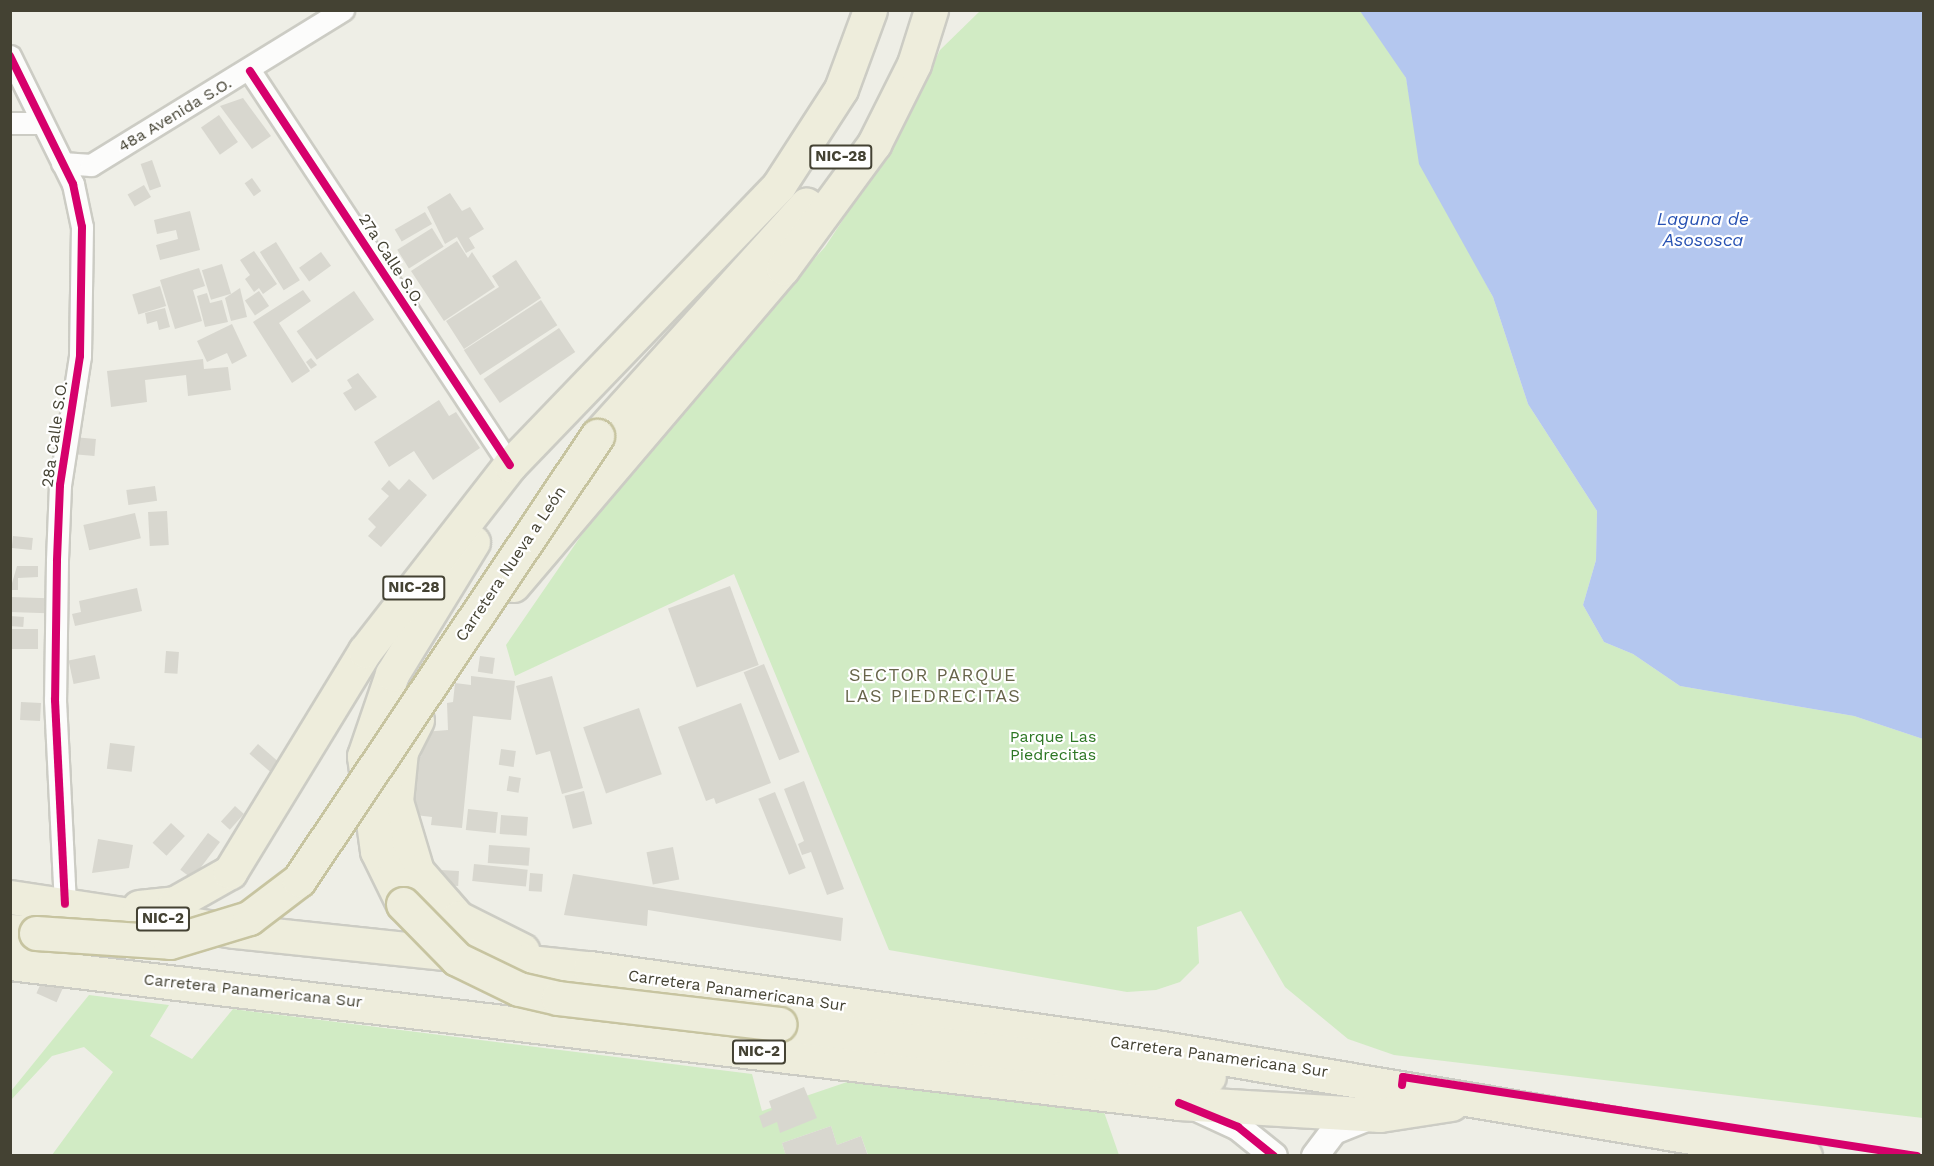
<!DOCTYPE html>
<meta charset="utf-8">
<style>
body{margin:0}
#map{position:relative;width:1934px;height:1166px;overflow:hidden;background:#eeeee6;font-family:"Work Sans",sans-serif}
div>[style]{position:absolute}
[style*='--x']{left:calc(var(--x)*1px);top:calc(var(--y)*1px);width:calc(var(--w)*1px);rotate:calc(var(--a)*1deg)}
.green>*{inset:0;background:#d1ebc4}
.water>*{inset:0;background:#b4c7ef}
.building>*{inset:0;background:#d8d7cf;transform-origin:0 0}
.roads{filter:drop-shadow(2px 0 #ccccc4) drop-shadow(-2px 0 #ccccc4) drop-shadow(0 2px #ccccc4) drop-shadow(0 -2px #ccccc4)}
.minor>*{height:21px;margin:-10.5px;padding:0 10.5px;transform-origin:10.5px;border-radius:10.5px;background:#fcfcfb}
.tertiary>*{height:26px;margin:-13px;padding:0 13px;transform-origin:13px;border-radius:13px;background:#fcfcfb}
.trunk>*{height:33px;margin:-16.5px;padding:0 16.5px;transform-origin:16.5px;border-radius:16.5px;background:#eeeddc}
.bridges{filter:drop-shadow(2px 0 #c7c4a0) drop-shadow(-2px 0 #c7c4a0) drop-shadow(0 2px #c7c4a0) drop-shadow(0 -2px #c7c4a0)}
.trunk-bridge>*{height:33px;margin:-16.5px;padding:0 16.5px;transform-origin:16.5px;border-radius:16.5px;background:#eeeddc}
.cycleway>*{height:8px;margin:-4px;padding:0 4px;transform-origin:4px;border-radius:4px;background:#d6006c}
span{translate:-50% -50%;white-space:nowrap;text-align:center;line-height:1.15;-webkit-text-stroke:4.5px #fff;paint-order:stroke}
.shield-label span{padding:2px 4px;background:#fff;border:2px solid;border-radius:4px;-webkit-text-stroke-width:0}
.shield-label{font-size:15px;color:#444233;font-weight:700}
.street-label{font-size:16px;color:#444233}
.park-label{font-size:16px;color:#2d7724}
.water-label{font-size:18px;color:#2852b3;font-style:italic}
.neighbourhood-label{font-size:18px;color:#67644a;letter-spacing:1.5px}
.frame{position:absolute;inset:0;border:12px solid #444233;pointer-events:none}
</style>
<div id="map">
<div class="green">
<div style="clip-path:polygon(980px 11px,1360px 11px,1380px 33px,1406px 78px,1421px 160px,1493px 297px,1528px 404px,1597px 511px,1596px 560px,1583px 605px,1604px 642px,1633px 654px,1680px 686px,1854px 716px,1923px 739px,1923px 1118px,1394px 1055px,1348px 1039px,1285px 987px,1241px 911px,1197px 927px,1199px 963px,1180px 982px,1156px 990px,1127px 992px,889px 950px,734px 574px,515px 676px,506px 645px,607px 498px,657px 432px,825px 247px,899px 135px,940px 50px)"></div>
<div style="clip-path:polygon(89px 995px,169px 1005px,150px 1036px,192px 1059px,233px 1009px,752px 1074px,762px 1111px,847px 1082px,1104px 1112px,1119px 1155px,868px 1155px,861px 1136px,837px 1145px,831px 1126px,782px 1143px,786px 1156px,52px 1155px,113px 1072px,84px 1047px,52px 1056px,11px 1100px,11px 1091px)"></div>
</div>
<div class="water">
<div style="clip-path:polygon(1360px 11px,1923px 11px,1923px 739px,1854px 716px,1680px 686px,1633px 654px,1604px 642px,1583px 605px,1596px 560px,1597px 511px,1528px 404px,1493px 297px,1419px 164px,1406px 78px)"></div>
</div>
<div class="building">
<div style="clip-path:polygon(243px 98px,271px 136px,252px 149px,220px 106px)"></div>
<div style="left:219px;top:115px;width:33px;height:22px;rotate:55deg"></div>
<div style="left:152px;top:160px;width:28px;height:12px;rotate:71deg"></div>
<div style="left:252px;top:178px;width:16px;height:9px;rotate:55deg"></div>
<div style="left:144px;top:185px;width:14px;height:19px;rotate:60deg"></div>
<div style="clip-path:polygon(450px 193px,462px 211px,470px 207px,484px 229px,469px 238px,475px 248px,466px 253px,457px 237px,445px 244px,427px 207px)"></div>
<div style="clip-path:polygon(190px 211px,200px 250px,160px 260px,156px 245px,178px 239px,176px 230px,157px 234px,154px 220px)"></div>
<div style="left:425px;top:212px;width:14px;height:35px;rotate:60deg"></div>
<div style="left:432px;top:228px;width:22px;height:41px;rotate:58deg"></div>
<div style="clip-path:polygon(457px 241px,468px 258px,472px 252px,495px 287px,444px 321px,411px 271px)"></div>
<div style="left:276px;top:242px;width:45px;height:19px;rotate:58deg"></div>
<div style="clip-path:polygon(254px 251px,277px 284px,263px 294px,259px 288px,254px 292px,245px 279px,250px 275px,240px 260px)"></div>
<div style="left:321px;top:252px;width:17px;height:27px;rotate:54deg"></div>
<div style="clip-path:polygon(516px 260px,541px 298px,464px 349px,446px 321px,499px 287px,492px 276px)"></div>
<div style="left:222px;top:264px;width:31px;height:21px;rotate:73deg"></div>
<div style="clip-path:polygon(199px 268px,205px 286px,193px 290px,202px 321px,175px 329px,160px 280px)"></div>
<div style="left:160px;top:286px;width:21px;height:29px;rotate:73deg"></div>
<div style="clip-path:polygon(240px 288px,247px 317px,231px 321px,225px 298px)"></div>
<div style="clip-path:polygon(303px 290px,311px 301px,279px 323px,310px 371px,292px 383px,253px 322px)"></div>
<div style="left:259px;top:291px;width:18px;height:17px;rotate:56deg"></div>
<div style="left:354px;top:291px;width:35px;height:70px;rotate:55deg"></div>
<div style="clip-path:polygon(207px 293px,210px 303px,222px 300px,228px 322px,205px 327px,197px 296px)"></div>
<div style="left:541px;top:300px;width:30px;height:92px;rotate:57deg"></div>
<div style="clip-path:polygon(165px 308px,170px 327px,159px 330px,157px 321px,147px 324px,145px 313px)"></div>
<div style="clip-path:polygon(232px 324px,247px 356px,232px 364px,227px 353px,207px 362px,197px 341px)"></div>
<div style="left:559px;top:328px;width:29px;height:91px;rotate:56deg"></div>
<div style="clip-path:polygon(311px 358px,317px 365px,311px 369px,306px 362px)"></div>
<div style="clip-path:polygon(203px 359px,204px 369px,228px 367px,231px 390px,188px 396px,186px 375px,145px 380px,147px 402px,111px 407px,107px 371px)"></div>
<div style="clip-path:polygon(358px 373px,377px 397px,355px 411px,343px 393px,352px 388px,347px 380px)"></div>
<div style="clip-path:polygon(439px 400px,449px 416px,456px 412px,480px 448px,433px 480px,414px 451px,389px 467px,374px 442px)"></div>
<div style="left:73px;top:437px;width:23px;height:17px;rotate:5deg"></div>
<div style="clip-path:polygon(409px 479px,427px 495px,381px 547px,368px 536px,376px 527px,368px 519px,389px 496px,381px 489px,389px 480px,399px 490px)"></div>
<div style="left:155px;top:486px;width:15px;height:29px;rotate:82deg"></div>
<div style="left:167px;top:511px;width:34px;height:19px;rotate:87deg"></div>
<div style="left:135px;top:513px;width:26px;height:53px;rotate:77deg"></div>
<div style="left:13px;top:536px;width:20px;height:12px;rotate:6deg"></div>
<div style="clip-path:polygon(17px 566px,38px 566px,38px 577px,18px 578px,18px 590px,10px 590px)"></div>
<div style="left:730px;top:586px;width:84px;height:66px;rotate:70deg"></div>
<div style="clip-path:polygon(137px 588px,142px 611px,75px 626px,72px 614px,81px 612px,79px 601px)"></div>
<div style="left:10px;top:597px;width:38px;height:15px;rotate:2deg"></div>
<div style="left:10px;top:616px;width:14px;height:10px;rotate:4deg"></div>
<div style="left:10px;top:629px;width:28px;height:20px"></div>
<div style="left:166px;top:651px;width:13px;height:22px;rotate:4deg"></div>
<div style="left:95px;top:655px;width:24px;height:27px;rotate:78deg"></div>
<div style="left:480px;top:656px;width:15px;height:16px;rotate:8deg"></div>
<div style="left:764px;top:664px;width:95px;height:22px;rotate:68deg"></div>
<div style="clip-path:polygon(471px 676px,515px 681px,511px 720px,473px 716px,462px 828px,431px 825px,432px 817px,407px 814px,413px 756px,421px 757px,424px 732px,448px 730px,447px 703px,453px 702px,455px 683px,471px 685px)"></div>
<div style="clip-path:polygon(552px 676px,583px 788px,562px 794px,550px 751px,536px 755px,516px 686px)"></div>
<div style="left:21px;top:702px;width:20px;height:18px;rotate:3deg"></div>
<div style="clip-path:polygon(741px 703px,771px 783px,716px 804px,714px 798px,706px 801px,678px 727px)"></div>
<div style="left:639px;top:708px;width:70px;height:59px;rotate:71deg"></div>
<div style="left:110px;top:743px;width:25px;height:26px;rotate:7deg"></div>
<div style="left:258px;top:744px;width:29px;height:13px;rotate:41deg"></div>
<div style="left:501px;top:749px;width:15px;height:16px;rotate:8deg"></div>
<div style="left:509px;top:776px;width:12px;height:15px;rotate:9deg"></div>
<div style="clip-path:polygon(804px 781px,844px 889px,827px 895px,811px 852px,802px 855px,798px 844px,804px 841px,784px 789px)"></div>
<div style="left:584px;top:791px;width:34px;height:20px;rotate:76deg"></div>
<div style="left:775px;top:792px;width:82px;height:18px;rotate:68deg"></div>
<div style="left:235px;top:806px;width:12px;height:21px;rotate:42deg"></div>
<div style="left:468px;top:809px;width:30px;height:21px;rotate:6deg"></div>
<div style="left:501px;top:815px;width:27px;height:19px;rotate:4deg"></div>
<div style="left:171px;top:823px;width:19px;height:27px;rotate:43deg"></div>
<div style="left:208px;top:833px;width:15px;height:46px;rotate:37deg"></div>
<div style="clip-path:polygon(98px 839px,133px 845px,129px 868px,92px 873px)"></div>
<div style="left:489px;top:845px;width:41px;height:18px;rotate:4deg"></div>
<div style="left:673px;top:847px;width:33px;height:27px;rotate:79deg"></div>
<div style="left:474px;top:864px;width:54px;height:17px;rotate:6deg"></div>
<div style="left:441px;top:870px;width:18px;height:15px;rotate:3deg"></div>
<div style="left:530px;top:873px;width:13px;height:18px;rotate:4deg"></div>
<div style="clip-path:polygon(573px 874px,843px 918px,841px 941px,648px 910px,647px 926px,564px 915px)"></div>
<div style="left:45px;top:974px;width:22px;height:21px;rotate:24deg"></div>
<div style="clip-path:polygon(804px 1087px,817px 1118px,780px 1133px,777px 1122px,763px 1128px,759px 1116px,772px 1110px,769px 1101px)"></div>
<div style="clip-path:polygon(831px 1126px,837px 1145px,861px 1136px,868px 1156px,786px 1156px,782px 1143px)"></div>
</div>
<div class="roads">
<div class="minor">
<div style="--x:10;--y:56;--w:143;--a:63.8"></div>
<div style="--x:73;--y:184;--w:44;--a:78.2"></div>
<div style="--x:82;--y:227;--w:129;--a:90.9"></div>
<div style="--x:80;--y:356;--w:131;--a:98.8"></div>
<div style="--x:60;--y:485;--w:76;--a:92.3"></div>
<div style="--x:57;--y:561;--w:139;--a:90.8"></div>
<div style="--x:55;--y:700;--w:204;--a:87.2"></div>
<div style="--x:250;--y:71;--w:472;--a:56.6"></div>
<div style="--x:10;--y:123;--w:31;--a:0"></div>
<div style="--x:62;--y:163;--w:29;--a:4"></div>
<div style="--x:91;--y:165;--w:296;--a:-31.6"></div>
</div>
<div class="tertiary">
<div style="--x:1199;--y:1109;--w:43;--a:24.8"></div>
<div style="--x:1238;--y:1127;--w:46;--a:38.9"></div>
<div style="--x:1315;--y:1156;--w:31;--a:-53"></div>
<div style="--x:1334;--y:1131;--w:37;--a:-22"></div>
</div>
<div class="trunk">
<div style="--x:597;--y:436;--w:312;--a:-47.9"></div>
<div style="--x:513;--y:585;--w:416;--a:-49.6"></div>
<div style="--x:783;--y:268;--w:154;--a:-53.7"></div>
<div style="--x:874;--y:144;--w:89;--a:-63.4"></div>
<div style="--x:914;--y:64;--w:57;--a:-72.5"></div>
<div style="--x:417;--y:720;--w:35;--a:117"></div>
<div style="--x:401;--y:751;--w:50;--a:95.7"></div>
<div style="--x:396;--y:801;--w:73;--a:73.3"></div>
<div style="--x:417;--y:871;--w:62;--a:48.9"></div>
<div style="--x:458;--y:918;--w:72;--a:26.6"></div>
<div style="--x:10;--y:897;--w:228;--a:8.6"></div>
<div style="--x:235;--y:931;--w:357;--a:6"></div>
<div style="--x:590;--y:968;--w:578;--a:7.96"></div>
<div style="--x:1162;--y:1048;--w:652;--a:9.53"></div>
<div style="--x:403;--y:904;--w:59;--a:-116.1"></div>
<div style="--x:377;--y:851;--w:96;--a:-97.8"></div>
<div style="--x:364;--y:756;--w:87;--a:-71.1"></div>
<div style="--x:392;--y:674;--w:155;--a:-58.5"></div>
<div style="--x:139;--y:907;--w:36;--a:-6"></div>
<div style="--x:175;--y:903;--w:63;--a:-29.4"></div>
<div style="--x:230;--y:872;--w:259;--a:-58.6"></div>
<div style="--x:365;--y:651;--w:236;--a:-52.1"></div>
<div style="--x:510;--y:465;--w:388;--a:-46.1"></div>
<div style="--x:779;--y:185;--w:114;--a:-57.1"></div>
<div style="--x:841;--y:89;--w:84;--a:-69.8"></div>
<div style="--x:10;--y:931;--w:26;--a:4"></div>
<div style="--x:10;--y:963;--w:1177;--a:6.83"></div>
<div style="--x:1179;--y:1103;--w:201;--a:3.4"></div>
<div style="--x:1380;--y:1115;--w:72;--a:-8.8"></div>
<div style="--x:779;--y:1024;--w:433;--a:7"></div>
</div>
</div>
<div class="bridges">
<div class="trunk-bridge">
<div style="--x:403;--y:904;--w:77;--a:45.5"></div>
<div style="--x:457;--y:959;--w:69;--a:25.8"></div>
<div style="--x:519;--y:989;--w:40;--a:13"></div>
<div style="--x:558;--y:998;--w:223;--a:6.7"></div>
<div style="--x:36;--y:933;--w:134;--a:3.8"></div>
<div style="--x:170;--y:942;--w:83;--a:-16.9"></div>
<div style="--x:249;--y:918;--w:63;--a:-37.2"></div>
<div style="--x:299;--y:880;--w:535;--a:-56.13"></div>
</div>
</div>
<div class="cycleway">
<div style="--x:10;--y:56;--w:143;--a:63.8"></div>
<div style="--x:73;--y:184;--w:44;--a:78.2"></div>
<div style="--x:82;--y:227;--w:129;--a:90.9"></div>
<div style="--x:80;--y:356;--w:131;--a:98.8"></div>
<div style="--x:60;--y:485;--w:76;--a:92.3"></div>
<div style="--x:57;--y:561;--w:139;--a:90.8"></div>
<div style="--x:55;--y:700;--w:204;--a:87.2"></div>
<div style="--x:250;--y:71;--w:472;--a:56.6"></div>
<div style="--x:1402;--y:1085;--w:8;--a:-83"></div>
<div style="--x:1403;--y:1077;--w:520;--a:8.74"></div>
<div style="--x:1179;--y:1103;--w:64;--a:22.1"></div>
<div style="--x:1238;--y:1127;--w:46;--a:38.9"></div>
</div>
<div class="shield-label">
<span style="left:841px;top:157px">NIC-28</span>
<span style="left:414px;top:588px">NIC-28</span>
<span style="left:163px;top:919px">NIC-2</span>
<span style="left:759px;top:1052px">NIC-2</span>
</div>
<div class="street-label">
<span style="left:175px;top:115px;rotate:-31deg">48a Avenida S.O.</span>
<span style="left:391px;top:260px;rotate:57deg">27a Calle S.O.</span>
<span style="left:55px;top:434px;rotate:-82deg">28a Calle S.O.</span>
<span style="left:511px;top:564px;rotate:-56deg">Carretera Nueva a León</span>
<span style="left:253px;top:991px;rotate:6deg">Carretera Panamericana Sur</span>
<span style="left:737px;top:991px;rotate:8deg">Carretera Panamericana Sur</span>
<span style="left:1219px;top:1057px;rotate:8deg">Carretera Panamericana Sur</span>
</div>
<div class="park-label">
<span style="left:1053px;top:746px">Parque Las<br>Piedrecitas</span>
</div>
<div class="water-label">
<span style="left:1703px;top:230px">Laguna de<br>Asososca</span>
</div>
<div class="neighbourhood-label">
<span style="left:933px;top:686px">SECTOR PARQUE<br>LAS PIEDRECITAS</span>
</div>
<div class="frame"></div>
</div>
